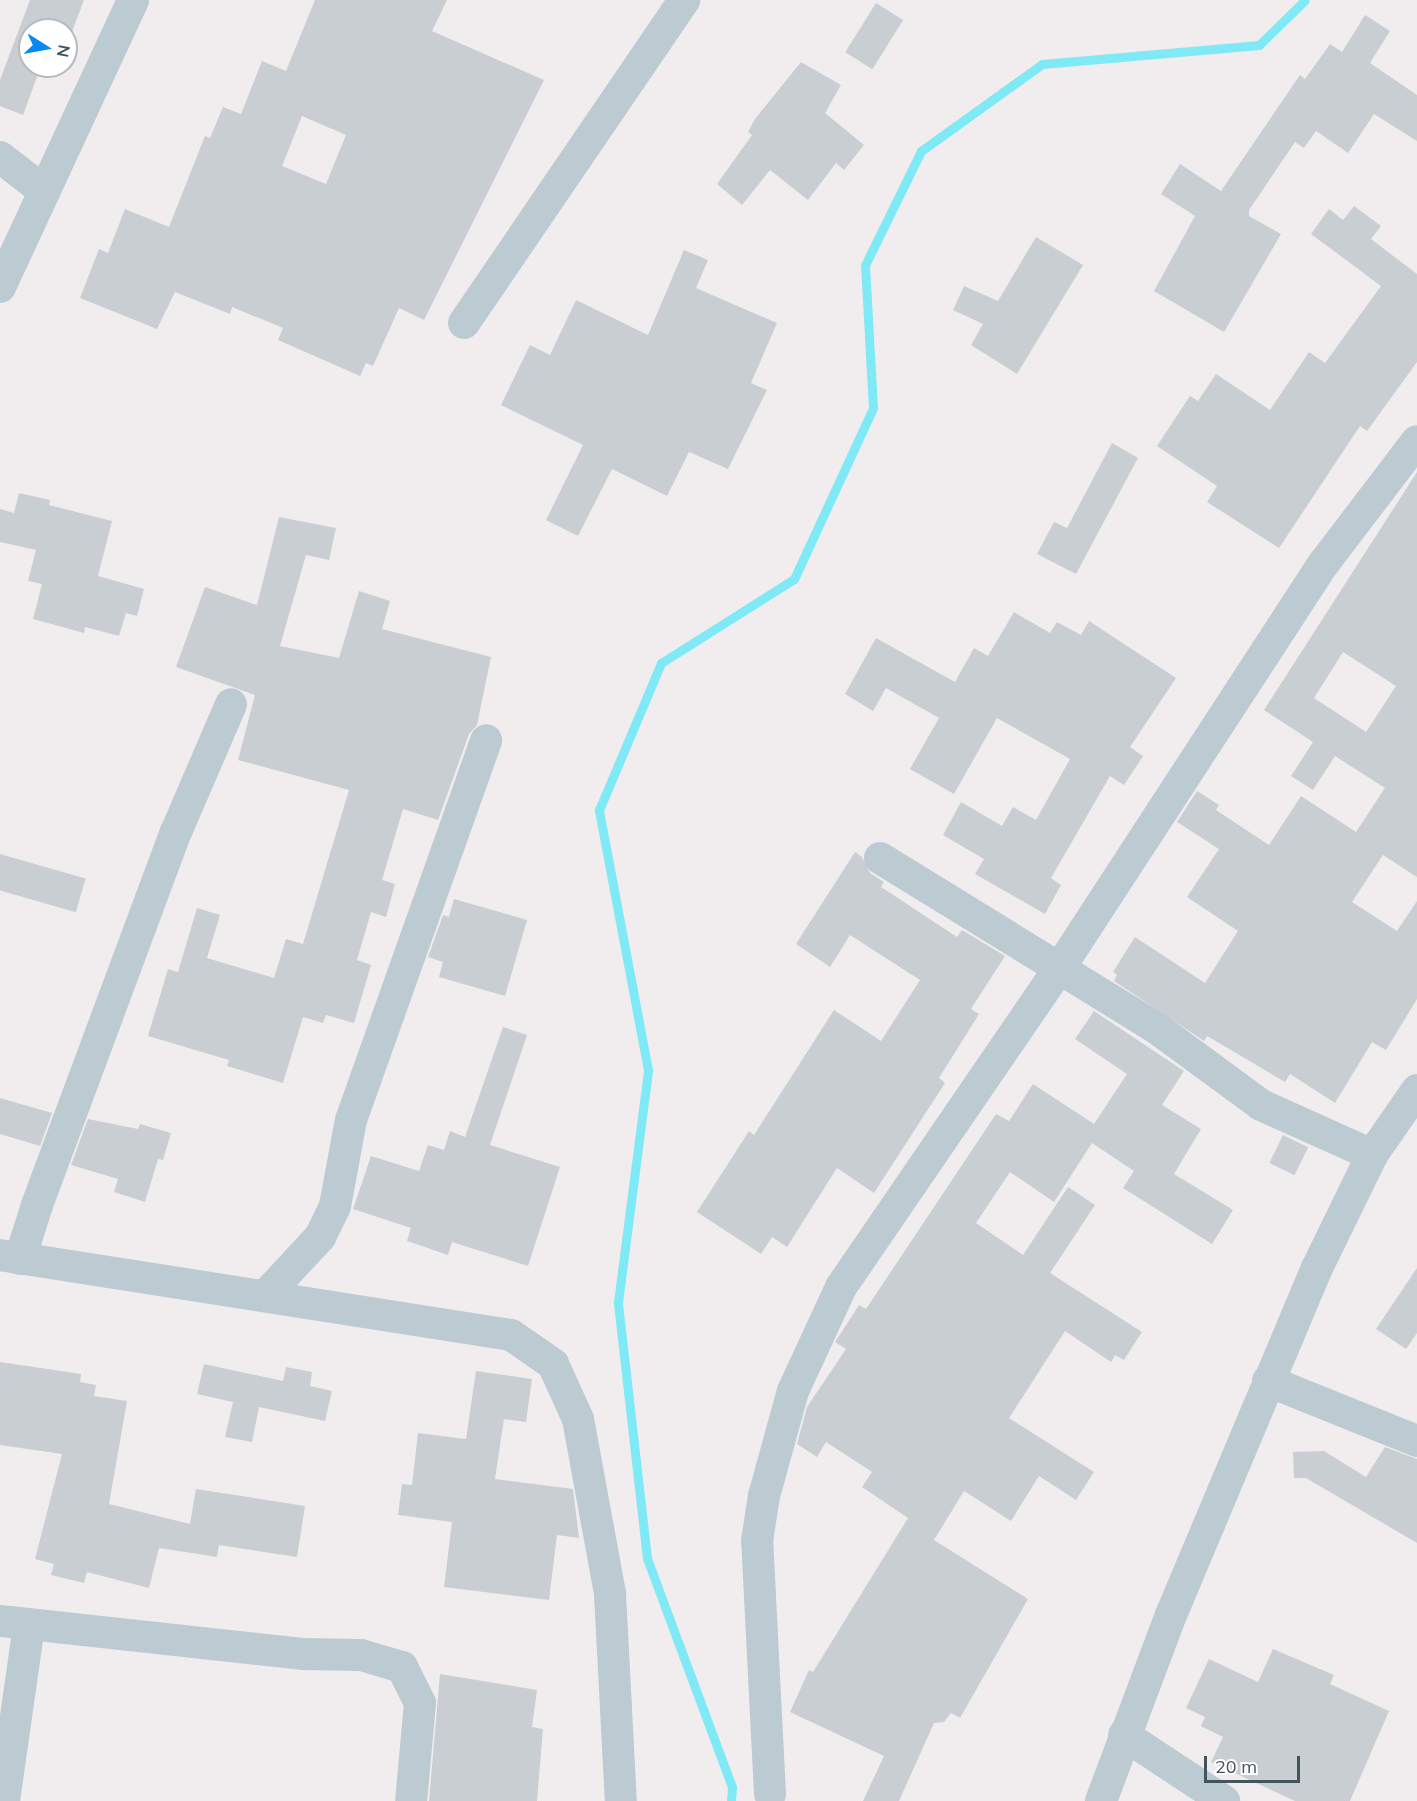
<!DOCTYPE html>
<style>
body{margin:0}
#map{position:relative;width:1417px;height:1801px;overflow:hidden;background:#f1edee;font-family:Mulish,sans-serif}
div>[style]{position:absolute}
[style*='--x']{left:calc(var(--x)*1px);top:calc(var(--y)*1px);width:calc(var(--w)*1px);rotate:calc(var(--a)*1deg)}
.stream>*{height:9px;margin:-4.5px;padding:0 4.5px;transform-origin:4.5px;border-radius:4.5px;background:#7feaf5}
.building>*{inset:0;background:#c9ced3;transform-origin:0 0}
.minor>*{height:32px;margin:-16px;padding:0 16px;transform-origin:16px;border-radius:16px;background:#bccbd2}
span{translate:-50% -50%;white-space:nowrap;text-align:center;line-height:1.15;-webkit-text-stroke:4.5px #fff;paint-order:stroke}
.north{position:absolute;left:18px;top:18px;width:60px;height:60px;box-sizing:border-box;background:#fff;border:2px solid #b4bbbe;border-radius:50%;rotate:101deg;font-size:16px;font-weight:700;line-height:24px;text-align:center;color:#44545d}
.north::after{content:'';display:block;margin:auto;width:21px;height:27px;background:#0689f2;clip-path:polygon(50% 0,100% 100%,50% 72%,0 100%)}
.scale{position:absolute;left:1204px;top:1756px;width:96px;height:27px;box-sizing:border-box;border:3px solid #44545d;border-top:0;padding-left:8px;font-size:18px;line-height:21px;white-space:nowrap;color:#44545d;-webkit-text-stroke:4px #fff;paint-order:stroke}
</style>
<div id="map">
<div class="stream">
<div style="--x:731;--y:1801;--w:14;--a:-86"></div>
<div style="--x:732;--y:1787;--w:244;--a:-110.4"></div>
<div style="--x:647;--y:1558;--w:258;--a:-96.5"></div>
<div style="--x:618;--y:1302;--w:234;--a:-82.6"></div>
<div style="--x:648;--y:1070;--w:265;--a:-100.7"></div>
<div style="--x:599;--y:810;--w:160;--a:-67.1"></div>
<div style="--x:661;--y:663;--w:157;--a:-32.3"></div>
<div style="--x:794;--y:579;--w:188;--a:-65.2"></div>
<div style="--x:873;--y:408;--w:143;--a:-93.2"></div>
<div style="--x:865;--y:265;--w:127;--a:-63.8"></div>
<div style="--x:921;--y:151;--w:149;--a:-35.7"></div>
<div style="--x:1042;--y:64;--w:218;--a:-5"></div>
<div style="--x:1259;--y:45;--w:64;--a:-44.4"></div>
</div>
<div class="building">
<div style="clip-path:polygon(30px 0,84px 0,67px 45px,66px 30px,30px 30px,30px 66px,41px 66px,23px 115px,0 106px,0 80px)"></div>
<div style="clip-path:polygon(evenodd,315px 0,447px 0,432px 31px,544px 80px,424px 320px,399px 308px,373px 366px,366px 363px,360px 376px,278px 340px,283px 328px,232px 307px,230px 314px,175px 292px,157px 329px,80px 298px,99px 249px,108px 253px,125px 209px,169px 227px,205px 136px,210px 138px,223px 107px,241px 114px,262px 61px,286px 71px,315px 0,302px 116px,346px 135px,326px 184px,282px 166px,302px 116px)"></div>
<div style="left:876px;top:3px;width:32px;height:58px;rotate:32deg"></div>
<div style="clip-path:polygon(1365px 15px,1390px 31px,1370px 63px,1417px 95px,1417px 141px,1374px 114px,1348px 153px,1316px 131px,1304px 148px,1295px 142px,1249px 210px,1249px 216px,1281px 234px,1224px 332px,1154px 291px,1195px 216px,1161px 194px,1180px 164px,1221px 191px,1300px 75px,1305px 79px,1330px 44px,1342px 52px)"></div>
<div style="clip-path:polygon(801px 62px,841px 85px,825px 113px,864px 145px,844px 170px,836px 163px,808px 200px,770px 170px,742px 205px,717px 184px,752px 135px,748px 132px,755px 119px)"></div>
<div style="clip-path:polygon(1354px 206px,1381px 226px,1371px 239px,1417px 274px,1417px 362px,1367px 431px,1360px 426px,1279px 548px,1207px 502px,1217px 486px,1157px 446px,1190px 396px,1198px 401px,1216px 374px,1270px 410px,1309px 352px,1325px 363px,1381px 286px,1311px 234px,1329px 209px,1343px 220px)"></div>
<div style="clip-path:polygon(1036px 237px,1083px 265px,1017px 374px,971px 345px,983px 324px,953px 310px,964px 286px,998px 301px)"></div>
<div style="clip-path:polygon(684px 250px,708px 260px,696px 288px,777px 323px,751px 383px,767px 390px,728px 469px,689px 452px,667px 496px,612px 469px,578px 536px,546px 520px,583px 445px,501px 405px,530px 345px,550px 355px,576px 300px,648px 335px)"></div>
<div style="clip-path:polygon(1112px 443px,1138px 458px,1076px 574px,1037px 554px,1054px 522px,1067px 528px)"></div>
<div style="clip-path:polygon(evenodd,1417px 472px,1417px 877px,1383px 855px,1352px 902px,1397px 931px,1417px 901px,1417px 999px,1386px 1050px,1372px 1042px,1335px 1103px,1290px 1074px,1285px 1082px,1207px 1036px,1204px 1041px,1114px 981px,1117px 975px,1113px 972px,1135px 937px,1205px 983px,1238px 931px,1187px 897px,1219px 849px,1177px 822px,1197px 791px,1219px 805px,1216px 810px,1269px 845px,1301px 796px,1356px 832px,1385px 788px,1335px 756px,1313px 790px,1291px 776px,1313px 742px,1264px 710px,1417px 472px,1343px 652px,1396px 686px,1366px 732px,1314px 698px,1343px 652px)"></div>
<div style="clip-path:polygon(19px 493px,50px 500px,49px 505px,112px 521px,98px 576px,144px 589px,137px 616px,126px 613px,119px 636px,85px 627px,84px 633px,33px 619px,42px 584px,28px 581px,36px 550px,0 542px,0 509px,14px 513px)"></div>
<div style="clip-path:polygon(279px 517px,336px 528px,329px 560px,306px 555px,280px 646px,339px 658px,359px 591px,390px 601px,382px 629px,491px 657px,477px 725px,469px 734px,438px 820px,403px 809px,382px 880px,395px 884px,386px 917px,371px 912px,357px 960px,371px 965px,354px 1023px,326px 1015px,323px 1023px,303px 1017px,283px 1083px,227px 1066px,229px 1060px,148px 1036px,168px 969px,178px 972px,197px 908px,220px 915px,207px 958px,274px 978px,286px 939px,303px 944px,349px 790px,238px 760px,255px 695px,176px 667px,205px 587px,257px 605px)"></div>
<div style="clip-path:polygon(1014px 612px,1050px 633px,1057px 622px,1081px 635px,1089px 621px,1176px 678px,1130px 747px,1143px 756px,1124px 785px,1110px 776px,1051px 878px,1061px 885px,1045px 914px,975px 874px,984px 859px,943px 835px,961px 802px,1002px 826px,1013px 807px,1036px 820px,1070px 759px,997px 718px,954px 794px,910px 769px,939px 718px,886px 688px,873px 711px,845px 694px,876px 638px,955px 682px,974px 648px,988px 656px)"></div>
<div style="clip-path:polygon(855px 852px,862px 857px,870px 873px,884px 882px,881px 887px,957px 937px,962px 930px,1005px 956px,971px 1009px,979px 1014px,939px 1078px,945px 1083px,874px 1193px,837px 1168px,787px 1247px,772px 1237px,761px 1254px,697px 1212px,749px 1131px,754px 1135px,834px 1010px,881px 1041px,920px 980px,850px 935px,830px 967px,796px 944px)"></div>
<div style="left:0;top:854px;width:89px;height:35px;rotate:16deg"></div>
<div style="clip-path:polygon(454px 899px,527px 920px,505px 996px,439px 977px,443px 962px,428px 957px,443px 915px,449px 917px)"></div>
<div style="clip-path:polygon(1094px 1011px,1184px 1071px,1162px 1105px,1201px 1129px,1174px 1174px,1233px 1210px,1212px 1244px,1123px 1188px,1134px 1171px,1092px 1143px,1054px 1202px,1010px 1172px,976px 1223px,1023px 1255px,1068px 1187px,1095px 1205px,1050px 1273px,1142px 1332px,1124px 1360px,1115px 1355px,1111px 1362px,1065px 1331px,1009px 1418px,1094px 1472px,1076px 1500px,1039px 1476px,1011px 1521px,964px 1491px,934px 1540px,1028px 1599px,960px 1718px,951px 1713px,944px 1722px,934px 1723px,899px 1801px,863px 1801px,884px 1756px,790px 1712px,809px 1670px,813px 1672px,908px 1518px,862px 1487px,872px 1472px,826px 1442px,817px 1457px,797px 1444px,807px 1407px,846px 1349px,835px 1342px,859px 1305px,866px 1309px,996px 1114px,1009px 1121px,1033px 1084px,1094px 1124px,1127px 1074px,1075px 1039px)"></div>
<div style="clip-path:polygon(503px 1027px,527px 1035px,490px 1145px,560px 1167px,528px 1266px,452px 1242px,448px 1255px,407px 1241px,411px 1228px,353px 1209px,371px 1156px,419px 1171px,428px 1145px,444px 1150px,450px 1131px,465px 1137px)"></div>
<div style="clip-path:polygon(0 1098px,52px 1113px,40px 1146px,0 1134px)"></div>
<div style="clip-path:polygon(88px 1119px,138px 1129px,140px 1124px,171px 1133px,163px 1160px,158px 1159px,145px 1202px,114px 1192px,118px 1179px,71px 1165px)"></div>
<div style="left:1283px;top:1135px;width:28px;height:31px;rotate:26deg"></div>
<div style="clip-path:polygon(1417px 1268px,1417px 1333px,1406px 1349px,1376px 1329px)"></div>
<div style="clip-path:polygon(0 1362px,81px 1374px,80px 1382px,96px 1385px,94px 1396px,127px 1401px,109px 1504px,190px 1524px,196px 1489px,305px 1506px,297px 1557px,219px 1545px,217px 1557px,159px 1548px,149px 1588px,87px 1572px,84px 1583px,51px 1575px,54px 1564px,35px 1559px,62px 1454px,0 1445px)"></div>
<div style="clip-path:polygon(204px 1364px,283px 1381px,286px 1367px,312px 1372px,310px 1386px,332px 1391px,325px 1421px,259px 1407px,252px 1442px,225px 1437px,233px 1402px,197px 1394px)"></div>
<div style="clip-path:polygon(476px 1371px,532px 1379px,526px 1422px,504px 1419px,495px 1479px,573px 1489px,579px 1538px,557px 1535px,549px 1600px,444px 1587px,452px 1522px,398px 1515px,402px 1484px,412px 1485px,418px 1433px,466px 1439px)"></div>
<div style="clip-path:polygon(1385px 1447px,1417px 1459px,1417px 1543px,1306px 1478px,1294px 1478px,1293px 1452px,1324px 1451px,1366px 1477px)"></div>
<div style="clip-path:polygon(1273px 1649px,1334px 1675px,1330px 1684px,1389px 1711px,1350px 1801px,1295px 1801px,1211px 1762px,1223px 1737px,1201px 1726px,1205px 1717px,1186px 1708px,1209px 1659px,1258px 1682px)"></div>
<div style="clip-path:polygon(440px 1674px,537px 1690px,532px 1727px,543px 1729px,537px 1801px,429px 1801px)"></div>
</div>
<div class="minor">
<div style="--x:0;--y:157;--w:56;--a:37.7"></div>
<div style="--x:0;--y:287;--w:316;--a:-65.1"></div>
<div style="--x:464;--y:323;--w:391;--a:-55.7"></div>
<div style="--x:880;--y:858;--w:323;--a:31.6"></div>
<div style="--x:1155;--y:1027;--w:132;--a:36.3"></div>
<div style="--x:1261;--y:1105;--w:122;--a:24.2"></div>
<div style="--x:0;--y:1255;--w:517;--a:8.9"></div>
<div style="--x:511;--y:1335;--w:51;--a:34.6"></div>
<div style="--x:553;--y:1364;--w:60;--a:65.6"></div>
<div style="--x:578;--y:1419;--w:178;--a:79.6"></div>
<div style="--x:610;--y:1594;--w:207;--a:87"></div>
<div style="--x:20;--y:1259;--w:57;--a:-72.5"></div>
<div style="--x:37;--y:1205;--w:398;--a:-69.6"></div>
<div style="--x:176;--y:832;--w:139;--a:-66.7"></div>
<div style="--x:265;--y:1296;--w:81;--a:-47"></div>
<div style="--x:320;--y:1237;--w:34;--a:-64"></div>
<div style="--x:335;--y:1206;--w:87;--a:-79.5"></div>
<div style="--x:351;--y:1120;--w:403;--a:-70.4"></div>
<div style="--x:1268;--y:1381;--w:161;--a:21.9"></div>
<div style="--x:0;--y:1621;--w:306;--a:6.2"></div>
<div style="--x:304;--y:1654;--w:57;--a:1"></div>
<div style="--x:361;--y:1655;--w:43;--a:16.3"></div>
<div style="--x:402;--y:1667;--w:40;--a:63.4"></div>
<div style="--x:420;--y:1703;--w:98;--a:95.2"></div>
<div style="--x:1124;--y:1735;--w:120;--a:33.4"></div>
<div style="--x:770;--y:1794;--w:253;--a:-92.9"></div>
<div style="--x:757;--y:1541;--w:46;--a:-81.2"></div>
<div style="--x:764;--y:1496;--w:109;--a:-74.6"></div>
<div style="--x:793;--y:1391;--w:115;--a:-65.2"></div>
<div style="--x:841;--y:1287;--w:389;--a:-55.6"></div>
<div style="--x:1061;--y:966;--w:481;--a:-56.9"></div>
<div style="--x:1324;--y:563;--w:153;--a:-52.7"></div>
<div style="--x:4;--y:1801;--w:178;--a:-81.9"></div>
<div style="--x:1101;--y:1801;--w:199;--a:-69.4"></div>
<div style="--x:1171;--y:1615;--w:376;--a:-67.2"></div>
<div style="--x:1317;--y:1268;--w:126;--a:-64"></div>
<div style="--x:1372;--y:1155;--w:79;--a:-55.3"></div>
</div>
<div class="north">N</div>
<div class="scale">20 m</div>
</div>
